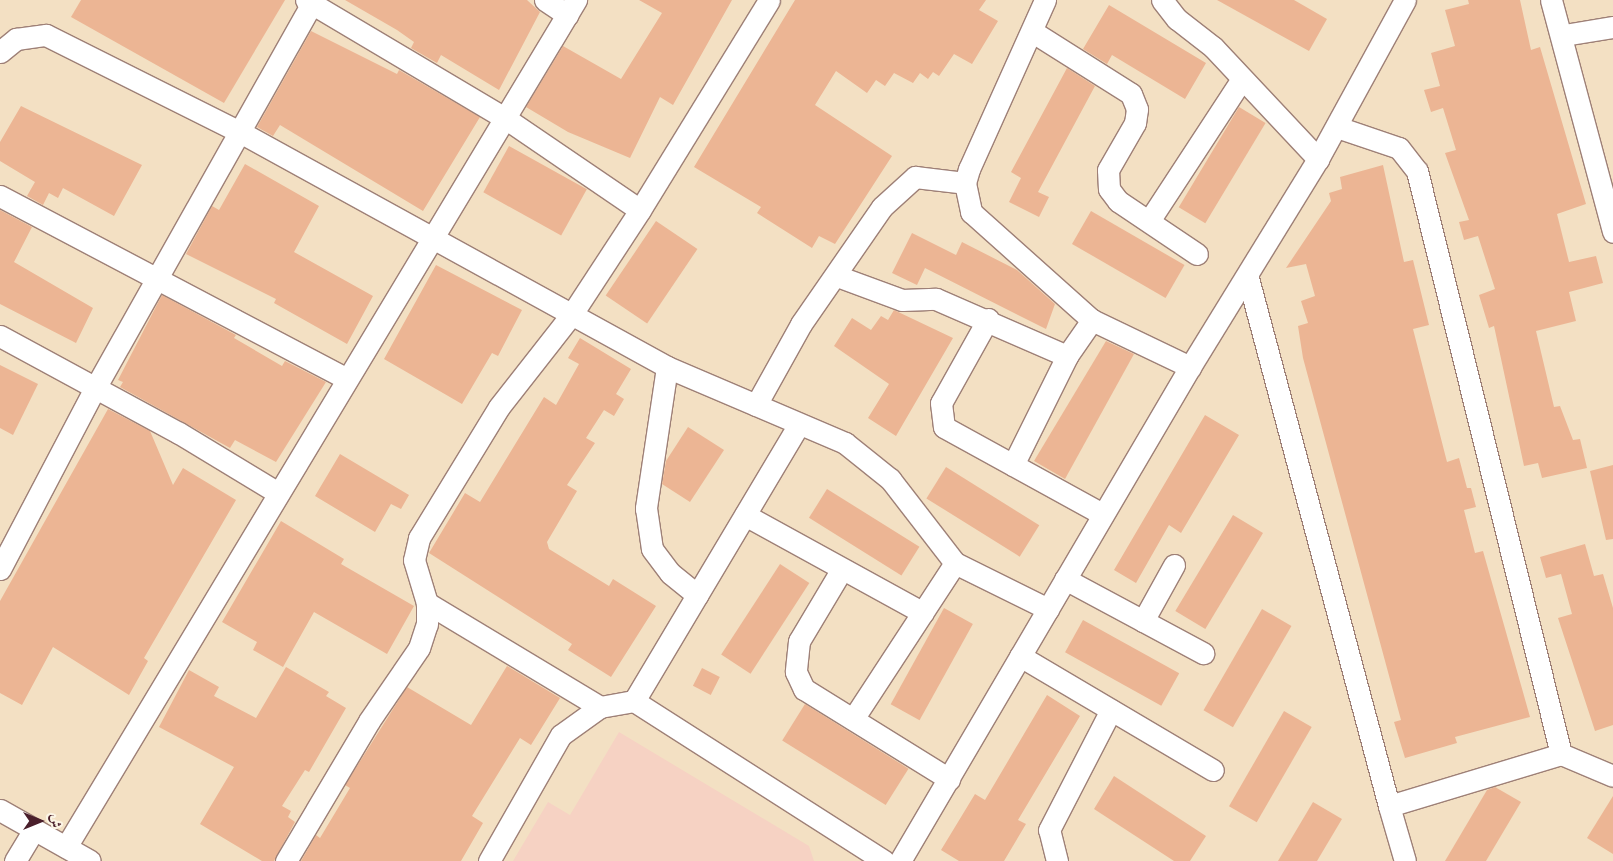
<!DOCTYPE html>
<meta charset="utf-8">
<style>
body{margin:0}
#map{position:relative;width:1613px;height:861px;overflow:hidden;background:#f3e0c3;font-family:"IM FELL DW Pica",Amiri,serif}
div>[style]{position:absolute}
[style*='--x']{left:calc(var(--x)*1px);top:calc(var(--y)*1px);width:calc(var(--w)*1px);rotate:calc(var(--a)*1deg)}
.built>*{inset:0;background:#f6d2c3}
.building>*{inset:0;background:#ecb594;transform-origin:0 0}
.roads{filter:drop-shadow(1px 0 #9e8077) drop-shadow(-1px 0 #9e8077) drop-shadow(0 1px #9e8077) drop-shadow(0 -1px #9e8077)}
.minor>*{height:21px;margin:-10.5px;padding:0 10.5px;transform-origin:10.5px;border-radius:10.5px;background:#fff}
span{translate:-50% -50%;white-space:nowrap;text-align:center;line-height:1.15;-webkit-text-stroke:4.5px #fcf5e5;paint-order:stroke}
.north{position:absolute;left:15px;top:796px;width:50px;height:50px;-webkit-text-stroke:4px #fcf5e5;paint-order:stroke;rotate:90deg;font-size:14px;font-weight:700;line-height:20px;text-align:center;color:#4a1f2b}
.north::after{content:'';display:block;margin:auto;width:18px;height:22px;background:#4a1f2b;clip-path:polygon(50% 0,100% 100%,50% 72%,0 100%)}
</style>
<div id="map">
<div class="built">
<div style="clip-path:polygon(619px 732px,809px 846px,814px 861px,513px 861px,548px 802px,570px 815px)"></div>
</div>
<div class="building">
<div style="clip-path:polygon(81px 0,285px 0,224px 103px,71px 17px)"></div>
<div style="clip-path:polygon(345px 0,527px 0,540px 12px,499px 90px,441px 55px,437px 63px,411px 48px,414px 42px,397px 30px)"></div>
<div style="clip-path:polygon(639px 0,732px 0,673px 105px,660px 97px,630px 158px,568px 132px,526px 107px,563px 46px,621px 79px,662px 13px)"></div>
<div style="clip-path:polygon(795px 0,986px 0,979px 10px,998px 21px,972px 64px,954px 54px,939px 76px,933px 72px,928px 79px,920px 73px,913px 83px,894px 73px,885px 86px,876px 80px,867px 93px,836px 71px,815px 105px,892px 156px,835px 244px,819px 236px,812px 248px,757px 213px,761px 207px,694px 167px)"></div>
<div style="clip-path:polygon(1217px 0,1294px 0,1327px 19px,1309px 51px)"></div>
<div style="clip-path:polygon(1468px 0,1520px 0,1531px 50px,1540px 47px,1586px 204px,1557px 214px,1569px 262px,1596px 256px,1603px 283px,1569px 292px,1576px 321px,1536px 331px,1554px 407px,1560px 406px,1573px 440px,1580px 439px,1587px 468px,1542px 478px,1538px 463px,1524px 466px,1494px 326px,1489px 328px,1479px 295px,1495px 289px,1478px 236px,1464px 240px,1459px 222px,1469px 220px,1445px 153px,1456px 150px,1443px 108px,1431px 112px,1424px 90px,1440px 86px,1431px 53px,1455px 46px,1445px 10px,1469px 4px)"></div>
<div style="clip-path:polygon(1109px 5px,1206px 63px,1185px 99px,1112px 55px,1107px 64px,1083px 49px)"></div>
<div style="clip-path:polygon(311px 31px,397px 74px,399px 70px,480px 117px,423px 211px,280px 125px,273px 136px,257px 127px)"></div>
<div style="clip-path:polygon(1067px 68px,1095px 86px,1038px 192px,1049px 197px,1039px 217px,1009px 202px,1021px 178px,1011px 172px)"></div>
<div style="clip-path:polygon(21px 106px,142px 165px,114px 216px,63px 188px,58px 198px,49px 193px,43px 205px,27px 196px,35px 182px,0 161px,0 142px)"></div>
<div style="left:1239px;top:107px;width:31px;height:117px;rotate:31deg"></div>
<div style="left:509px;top:146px;width:89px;height:53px;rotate:29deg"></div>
<div style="clip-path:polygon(245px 164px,319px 206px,294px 252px,373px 296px,347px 344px,274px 303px,276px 299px,186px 254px,212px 206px,219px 210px)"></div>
<div style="clip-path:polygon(1383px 165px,1404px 262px,1413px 260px,1429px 325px,1413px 329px,1447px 462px,1459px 458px,1467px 488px,1471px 488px,1476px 507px,1464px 510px,1475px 553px,1483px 551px,1530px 717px,1455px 737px,1457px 743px,1405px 758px,1394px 722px,1401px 720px,1303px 358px,1298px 326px,1308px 323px,1301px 301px,1315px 296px,1306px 264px,1286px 268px,1331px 201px,1329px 193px,1342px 189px,1340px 177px)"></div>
<div style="clip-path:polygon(0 210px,32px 227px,14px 262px,93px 308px,76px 343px,0 304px)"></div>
<div style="left:1091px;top:211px;width:108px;height:38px;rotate:30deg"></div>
<div style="left:656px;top:221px;width:50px;height:90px;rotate:34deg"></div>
<div style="clip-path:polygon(912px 233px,956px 255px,962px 242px,1017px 270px,1055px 304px,1046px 329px,925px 268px,917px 285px,892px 273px)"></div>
<div style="clip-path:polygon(436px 265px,522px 310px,498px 356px,492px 353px,462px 404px,384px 359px)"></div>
<div style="clip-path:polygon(162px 295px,236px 335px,234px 338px,282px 366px,285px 361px,326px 382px,276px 462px,235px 440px,230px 448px,120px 387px,123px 382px,118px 380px)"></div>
<div style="clip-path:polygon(894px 310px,953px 338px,896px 436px,868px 418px,889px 384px,834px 346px,852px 318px,871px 330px,881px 316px,888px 320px)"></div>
<div style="clip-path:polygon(580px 338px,631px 369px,616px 394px,624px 399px,614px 416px,604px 410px,586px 438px,595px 443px,567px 485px,577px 491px,547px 542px,549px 549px,609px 586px,613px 579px,656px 606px,611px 677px,568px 650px,572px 644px,429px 553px,465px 493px,480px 502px,544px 397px,556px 405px,579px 364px,568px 358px)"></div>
<div style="clip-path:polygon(1106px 341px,1134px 354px,1065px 479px,1034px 461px)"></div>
<div style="clip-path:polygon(0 365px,38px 384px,13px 435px,0 428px)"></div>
<div style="clip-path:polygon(108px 409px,150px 431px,173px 485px,183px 468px,236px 500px,144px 658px,148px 661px,129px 695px,53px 647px,22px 705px,0 693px,0 601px)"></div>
<div style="clip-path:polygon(1205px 415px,1239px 435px,1181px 533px,1169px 525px,1136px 583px,1114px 570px)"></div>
<div style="clip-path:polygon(688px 427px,724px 450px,690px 502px,662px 484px,666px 461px)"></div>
<div style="clip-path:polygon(340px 454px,409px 495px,401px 509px,391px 504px,375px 532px,315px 496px)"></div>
<div style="clip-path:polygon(1613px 465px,1613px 539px,1606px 540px,1590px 471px)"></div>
<div style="left:946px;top:467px;width:110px;height:37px;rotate:32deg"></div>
<div style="left:827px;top:489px;width:109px;height:34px;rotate:32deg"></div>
<div style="left:1233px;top:515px;width:35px;height:112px;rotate:31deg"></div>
<div style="clip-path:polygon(281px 521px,344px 559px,341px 564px,414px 606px,387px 654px,314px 612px,283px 667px,253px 650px,257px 642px,222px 622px)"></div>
<div style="clip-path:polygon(1585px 544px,1594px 576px,1603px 574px,1613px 608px,1613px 725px,1595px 731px,1558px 618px,1572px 614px,1561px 574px,1546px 578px,1540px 557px)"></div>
<div style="left:780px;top:564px;width:35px;height:108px;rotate:33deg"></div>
<div style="left:944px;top:608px;width:33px;height:110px;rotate:29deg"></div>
<div style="left:1262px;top:609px;width:34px;height:117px;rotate:30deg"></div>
<div style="left:1083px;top:620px;width:110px;height:37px;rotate:29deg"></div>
<div style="clip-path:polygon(507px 666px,560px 698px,531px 745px,520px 738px,472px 816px,483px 823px,461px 861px,301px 861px,316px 835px,320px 838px,350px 788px,345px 785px,407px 687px,471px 725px)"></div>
<div style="clip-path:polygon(286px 667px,329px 692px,326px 696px,346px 708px,309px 772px,305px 770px,282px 806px,291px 811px,288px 817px,295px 822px,274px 861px,262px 861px,200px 824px,234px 767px,159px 727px,189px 670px,219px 687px,214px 696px,256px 718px)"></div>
<div style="left:702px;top:668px;width:20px;height:20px;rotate:27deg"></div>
<div style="clip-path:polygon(1047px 695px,1080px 716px,1018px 820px,1026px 824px,1004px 861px,959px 861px,941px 850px,975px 794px,985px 800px)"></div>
<div style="left:805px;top:704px;width:122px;height:43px;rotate:32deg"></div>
<div style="left:1284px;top:711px;width:32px;height:110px;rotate:30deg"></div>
<div style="clip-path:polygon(1114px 776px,1206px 836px,1190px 861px,1174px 861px,1094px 809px)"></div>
<div style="clip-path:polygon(1495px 787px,1521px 802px,1486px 861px,1445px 861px,1487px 790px)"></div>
<div style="clip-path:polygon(1613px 796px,1613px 854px,1587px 838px)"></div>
<div style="clip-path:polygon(1313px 802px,1342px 819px,1317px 861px,1278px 861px)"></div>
</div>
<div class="roads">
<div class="minor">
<div style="--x:306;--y:0;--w:231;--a:30.7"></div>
<div style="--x:505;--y:118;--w:163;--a:34.3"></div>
<div style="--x:545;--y:0;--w:27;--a:34"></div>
<div style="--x:1045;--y:0;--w:185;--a:114.2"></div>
<div style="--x:969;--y:169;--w:15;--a:106"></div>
<div style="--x:965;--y:183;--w:30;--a:78"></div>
<div style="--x:971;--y:212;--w:162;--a:41.8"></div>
<div style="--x:1092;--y:320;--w:109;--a:25.6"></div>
<div style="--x:1162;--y:0;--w:24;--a:52"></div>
<div style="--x:1177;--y:19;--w:46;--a:37.9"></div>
<div style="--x:1213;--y:47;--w:154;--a:46.8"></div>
<div style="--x:1551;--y:0;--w:240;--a:75"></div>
<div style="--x:1033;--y:32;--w:116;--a:32.3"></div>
<div style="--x:1131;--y:94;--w:16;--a:68"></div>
<div style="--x:1137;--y:109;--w:14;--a:98"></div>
<div style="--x:1135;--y:123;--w:54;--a:119.9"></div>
<div style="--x:1108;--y:170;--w:19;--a:87"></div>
<div style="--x:1109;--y:189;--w:15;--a:53"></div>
<div style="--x:1118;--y:201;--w:95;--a:33.9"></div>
<div style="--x:1564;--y:35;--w:50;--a:-9.3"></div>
<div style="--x:0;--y:52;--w:21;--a:-39"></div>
<div style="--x:16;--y:39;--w:30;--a:-8"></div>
<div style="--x:46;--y:35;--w:217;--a:26.6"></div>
<div style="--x:240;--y:132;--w:487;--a:28.8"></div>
<div style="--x:667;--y:367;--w:194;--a:23.1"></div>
<div style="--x:845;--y:443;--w:58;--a:38.7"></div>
<div style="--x:890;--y:479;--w:106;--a:52.3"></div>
<div style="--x:955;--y:563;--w:104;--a:26.3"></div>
<div style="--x:1337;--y:127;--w:65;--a:18.7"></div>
<div style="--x:1399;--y:148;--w:29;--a:52"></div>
<div style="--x:1417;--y:171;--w:601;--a:76.13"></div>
<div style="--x:1561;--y:754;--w:56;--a:22.9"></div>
<div style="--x:0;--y:196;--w:392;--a:27.8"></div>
<div style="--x:1149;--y:221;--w:170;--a:-56.8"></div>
<div style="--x:837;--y:276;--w:69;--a:20.3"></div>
<div style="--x:902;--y:300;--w:34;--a:-2"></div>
<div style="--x:936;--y:299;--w:143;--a:23.5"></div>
<div style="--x:1248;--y:278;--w:547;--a:75.05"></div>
<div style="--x:1389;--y:806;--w:180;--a:-16.8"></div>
<div style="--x:988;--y:319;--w:96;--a:119.2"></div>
<div style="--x:941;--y:403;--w:24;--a:83"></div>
<div style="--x:944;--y:427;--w:180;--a:28.8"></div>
<div style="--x:0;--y:336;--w:204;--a:28.5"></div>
<div style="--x:179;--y:433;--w:116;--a:31.2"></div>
<div style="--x:667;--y:367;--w:143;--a:98.5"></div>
<div style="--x:646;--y:508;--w:41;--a:81.7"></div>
<div style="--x:652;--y:549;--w:30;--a:53"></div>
<div style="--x:670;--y:573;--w:35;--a:39"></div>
<div style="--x:756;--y:405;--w:93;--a:-60.9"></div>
<div style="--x:801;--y:324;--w:142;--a:-55.3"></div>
<div style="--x:882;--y:207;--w:45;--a:-42.3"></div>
<div style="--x:915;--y:177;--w:50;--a:6.8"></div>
<div style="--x:1013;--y:465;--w:122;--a:-63.6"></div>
<div style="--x:1067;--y:356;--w:44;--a:-55.2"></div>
<div style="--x:745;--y:515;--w:203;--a:28.8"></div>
<div style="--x:0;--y:569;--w:202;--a:-62.3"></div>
<div style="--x:94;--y:390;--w:448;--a:-60.6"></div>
<div style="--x:842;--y:569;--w:84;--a:120.8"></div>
<div style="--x:799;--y:641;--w:31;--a:96"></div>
<div style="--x:796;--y:672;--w:19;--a:65"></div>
<div style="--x:804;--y:689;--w:171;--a:31.8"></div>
<div style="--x:1065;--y:579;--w:157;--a:28.2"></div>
<div style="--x:427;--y:603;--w:202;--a:31"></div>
<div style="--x:1143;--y:621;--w:64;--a:-61"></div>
<div style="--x:1020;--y:656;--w:224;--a:30.6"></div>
<div style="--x:634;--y:701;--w:322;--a:-59.2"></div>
<div style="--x:853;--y:719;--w:186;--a:-56.8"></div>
<div style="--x:1389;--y:806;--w:57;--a:73.8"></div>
<div style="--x:0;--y:810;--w:103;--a:29.5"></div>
<div style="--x:66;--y:847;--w:989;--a:-58.95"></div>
<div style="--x:15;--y:861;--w:37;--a:-59"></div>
<div style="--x:286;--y:861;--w:163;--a:-59.3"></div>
<div style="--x:369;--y:721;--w:88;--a:-55.6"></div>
<div style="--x:419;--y:648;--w:25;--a:-72"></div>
<div style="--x:427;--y:624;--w:21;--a:-90"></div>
<div style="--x:427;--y:603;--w:45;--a:-106.8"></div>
<div style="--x:414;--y:560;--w:23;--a:-77"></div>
<div style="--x:419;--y:538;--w:153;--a:-58.6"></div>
<div style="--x:499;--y:407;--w:118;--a:-51.9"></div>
<div style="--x:572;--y:314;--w:124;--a:-56.8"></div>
<div style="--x:640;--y:210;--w:246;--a:-58.4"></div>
<div style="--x:489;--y:861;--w:145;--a:-60.3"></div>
<div style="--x:561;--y:735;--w:48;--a:-35.7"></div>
<div style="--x:600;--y:707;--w:35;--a:-10"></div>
<div style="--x:634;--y:701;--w:297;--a:32.6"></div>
<div style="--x:900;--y:861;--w:573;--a:-59.59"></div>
<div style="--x:1190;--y:367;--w:244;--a:-58.4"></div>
<div style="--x:1318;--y:159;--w:181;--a:-61.3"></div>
<div style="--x:1057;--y:861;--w:32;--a:-104"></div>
<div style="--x:1049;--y:830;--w:135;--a:-62.7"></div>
</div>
</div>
<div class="north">ش</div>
</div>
